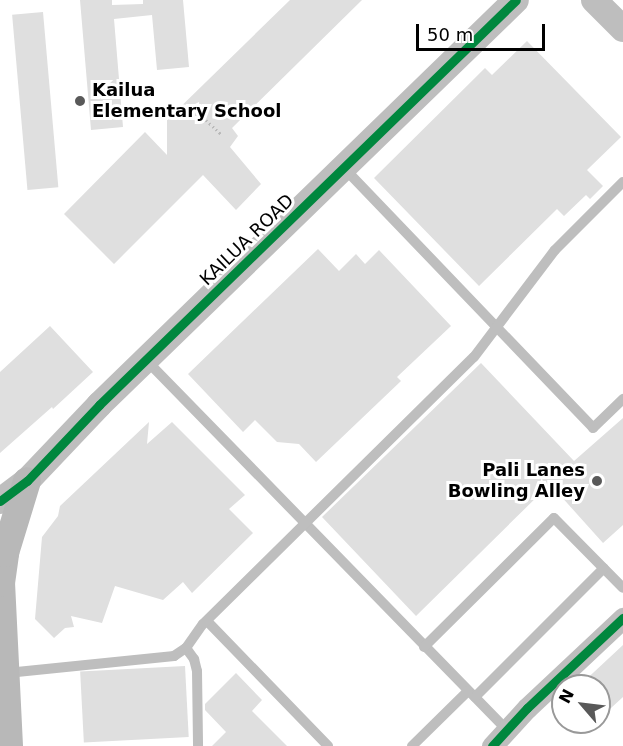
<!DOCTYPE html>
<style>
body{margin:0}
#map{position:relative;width:623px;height:746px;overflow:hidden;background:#fff;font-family:"DejaVu Sans",sans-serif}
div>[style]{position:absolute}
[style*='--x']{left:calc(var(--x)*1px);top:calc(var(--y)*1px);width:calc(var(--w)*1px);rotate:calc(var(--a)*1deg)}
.building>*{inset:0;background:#dfdfdf;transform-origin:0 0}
.path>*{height:3px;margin-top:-1.5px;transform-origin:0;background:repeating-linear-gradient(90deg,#b9b9b9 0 1.5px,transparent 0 4.5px)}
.service>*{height:10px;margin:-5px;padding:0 5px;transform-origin:5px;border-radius:5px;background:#bebebe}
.minor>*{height:21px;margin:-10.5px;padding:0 10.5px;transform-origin:10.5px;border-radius:10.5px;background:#bebebe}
.tertiary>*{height:26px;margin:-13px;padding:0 13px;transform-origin:13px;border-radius:13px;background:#bebebe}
.secondary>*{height:28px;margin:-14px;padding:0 14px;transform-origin:14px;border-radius:14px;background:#b8b8b8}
.cycleway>*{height:9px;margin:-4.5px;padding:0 4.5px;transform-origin:4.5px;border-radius:4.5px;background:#00873e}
.dots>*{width:16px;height:16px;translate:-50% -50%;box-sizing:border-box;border:3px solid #fff;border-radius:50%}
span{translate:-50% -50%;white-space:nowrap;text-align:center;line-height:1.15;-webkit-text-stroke:6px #fff;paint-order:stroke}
.poi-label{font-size:18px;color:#000;font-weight:700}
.left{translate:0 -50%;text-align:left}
.right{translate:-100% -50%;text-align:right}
.street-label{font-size:18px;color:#000}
.north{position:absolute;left:551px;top:674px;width:60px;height:60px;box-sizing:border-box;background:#fff;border:2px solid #999;border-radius:50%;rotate:298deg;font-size:16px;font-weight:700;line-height:24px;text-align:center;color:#000}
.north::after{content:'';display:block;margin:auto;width:21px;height:27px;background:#595959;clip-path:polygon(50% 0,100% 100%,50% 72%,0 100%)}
.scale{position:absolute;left:416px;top:24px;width:129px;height:27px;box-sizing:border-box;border:3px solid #000;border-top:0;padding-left:8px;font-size:18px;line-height:21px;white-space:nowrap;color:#000;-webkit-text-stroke:4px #fff;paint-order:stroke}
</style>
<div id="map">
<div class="building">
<div style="clip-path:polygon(80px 0,112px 0,112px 5px,143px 4px,143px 0,183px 0,189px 67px,157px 70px,152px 15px,114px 19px,123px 127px,91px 130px)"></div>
<div style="clip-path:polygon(290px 0,362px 0,232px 128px,238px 136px,230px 147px,261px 184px,236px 210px,203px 175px,114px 264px,64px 214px,145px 132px,167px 155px,167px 120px)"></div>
<div style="left:43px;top:12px;width:176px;height:31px;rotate:85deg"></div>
<div style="clip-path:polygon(527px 41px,621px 137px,587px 170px,603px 186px,590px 199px,586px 195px,564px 216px,557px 209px,479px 286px,374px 178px,485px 68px,492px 75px)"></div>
<div style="clip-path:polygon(318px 249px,339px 271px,356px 254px,365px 264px,379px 250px,451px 326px,397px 377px,401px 381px,316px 462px,299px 444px,277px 442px,255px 420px,243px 432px,188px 374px)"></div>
<div style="clip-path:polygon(50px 326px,93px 372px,53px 409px,52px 407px,0 453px,0 372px)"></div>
<div style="clip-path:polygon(481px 363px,574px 461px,623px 418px,623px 525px,603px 543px,550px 484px,416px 616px,322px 517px)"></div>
<div style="clip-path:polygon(149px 422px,147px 444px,172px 422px,245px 495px,229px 509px,253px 533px,192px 593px,183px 582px,163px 600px,115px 586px,102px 623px,71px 616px,74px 627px,65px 628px,54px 638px,35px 619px,42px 537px,58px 516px,60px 506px)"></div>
<div style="clip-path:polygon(623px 645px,623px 697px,599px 719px,599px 686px,579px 686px)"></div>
<div style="left:185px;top:666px;width:71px;height:105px;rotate:87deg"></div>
<div style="clip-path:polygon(236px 673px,262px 700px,252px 711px,287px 746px,212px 746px,226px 732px,205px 710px,205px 704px)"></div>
</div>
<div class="path">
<div style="--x:206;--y:120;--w:22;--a:43"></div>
</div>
<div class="service">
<div style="--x:344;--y:168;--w:360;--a:46.2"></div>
<div style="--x:593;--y:428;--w:42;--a:-44"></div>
<div style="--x:146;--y:360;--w:517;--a:45.71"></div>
<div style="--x:207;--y:621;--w:174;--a:45.9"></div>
<div style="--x:424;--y:647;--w:183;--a:-44.8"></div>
<div style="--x:554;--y:518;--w:98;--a:45.4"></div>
<div style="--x:186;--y:648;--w:14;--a:54"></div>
<div style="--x:194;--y:659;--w:12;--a:76"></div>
<div style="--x:197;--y:671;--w:75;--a:89.2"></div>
<div style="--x:7;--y:673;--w:168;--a:-5.8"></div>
<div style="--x:174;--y:656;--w:14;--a:-34"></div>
<div style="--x:186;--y:648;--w:29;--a:-55"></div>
<div style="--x:203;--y:624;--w:380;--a:-44.6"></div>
<div style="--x:474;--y:357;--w:134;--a:-52.9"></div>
<div style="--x:555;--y:250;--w:96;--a:-45"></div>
<div style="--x:475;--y:697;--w:182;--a:-45"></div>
<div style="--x:412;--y:746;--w:78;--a:-44.5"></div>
</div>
<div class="minor">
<div style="--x:492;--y:746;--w:52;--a:-47.4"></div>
<div style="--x:527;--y:708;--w:132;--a:-43.2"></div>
</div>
<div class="tertiary">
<div style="--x:594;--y:0;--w:41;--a:45"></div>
<div style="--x:0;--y:501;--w:34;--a:-37"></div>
<div style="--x:27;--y:481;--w:105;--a:-46.5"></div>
<div style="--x:99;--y:405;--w:581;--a:-44.16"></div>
</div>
<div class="secondary">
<div style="--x:9;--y:746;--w:163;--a:-92.8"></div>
<div style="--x:1;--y:583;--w:30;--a:-82"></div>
<div style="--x:5;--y:553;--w:75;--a:-73"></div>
</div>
<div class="cycleway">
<div style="--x:0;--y:501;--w:34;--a:-37"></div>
<div style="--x:27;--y:481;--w:105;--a:-46.5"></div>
<div style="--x:99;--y:405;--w:581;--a:-44.16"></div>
<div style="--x:492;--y:746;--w:52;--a:-47.4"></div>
<div style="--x:527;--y:708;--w:132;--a:-43.2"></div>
</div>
<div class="dots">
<div style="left:80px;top:101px;background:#595959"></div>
<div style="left:597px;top:481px;background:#595959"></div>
</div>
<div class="poi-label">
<span class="left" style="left:92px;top:101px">Kailua<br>Elementary School</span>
<span class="right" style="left:585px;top:481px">Pali Lanes<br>Bowling Alley</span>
</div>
<div class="street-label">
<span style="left:247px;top:240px;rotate:-44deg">KAILUA ROAD</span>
</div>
<div class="north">N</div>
<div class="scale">50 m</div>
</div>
